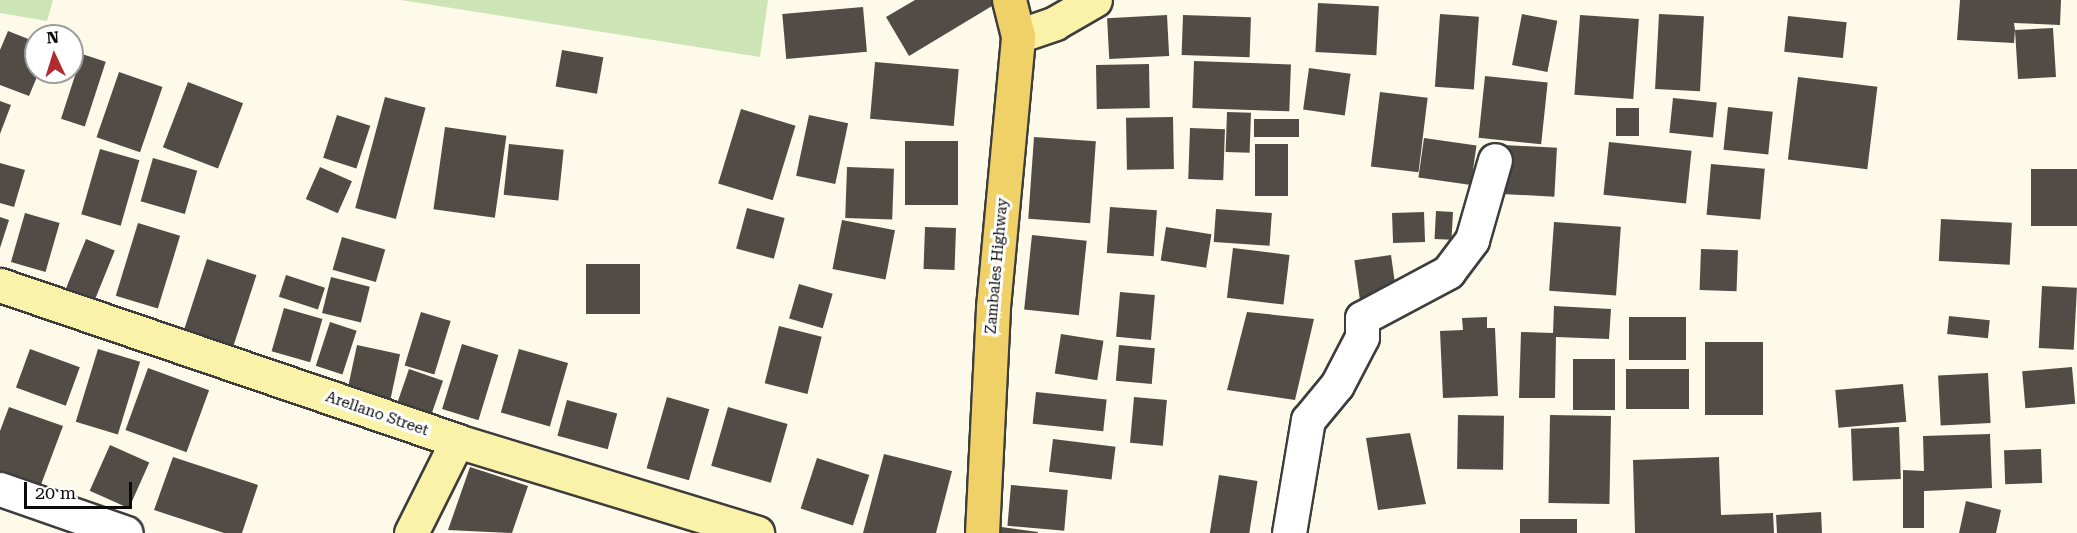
<!DOCTYPE html>
<style>
body{margin:0}
#map{position:relative;width:2077px;height:533px;overflow:hidden;background:#fefae9;font-family:"Roboto Serif",serif}
div>[style]{position:absolute}
[style*='--x']{left:calc(var(--x)*1px);top:calc(var(--y)*1px);width:calc(var(--w)*1px);rotate:calc(var(--a)*1deg)}
.green>*{inset:0;background:#cde5b6}
.building>*{inset:0;background:#524c47;transform-origin:0 0}
.roads{filter:drop-shadow(2px 0 #3d3d3d) drop-shadow(-2px 0 #3d3d3d) drop-shadow(0 2px #3d3d3d) drop-shadow(0 -2px #3d3d3d)}
.street>*{height:33px;margin:-16.5px;padding:0 16.5px;transform-origin:16.5px;border-radius:16.5px;background:#fff}
.secondary>*{height:33px;margin:-16.5px;padding:0 16.5px;transform-origin:16.5px;border-radius:16.5px;background:#faf2a8}
.primary>*{height:33px;margin:-16.5px;padding:0 16.5px;transform-origin:16.5px;border-radius:16.5px;background:#f0d167}
span{translate:-50% -50%;white-space:nowrap;text-align:center;line-height:1.15;-webkit-text-stroke:6px #fff;paint-order:stroke}
.street-label{font-size:15px;color:#0a0a0a}
.north{position:absolute;left:24px;top:24px;width:60px;height:60px;box-sizing:border-box;background:#fff;border:2px solid #9d9d9d;border-radius:50%;rotate:356deg;font-size:16px;font-weight:700;line-height:24px;text-align:center;color:#0a0a0a}
.north::after{content:'';display:block;margin:auto;width:21px;height:27px;background:#b02c30;clip-path:polygon(50% 0,100% 100%,50% 72%,0 100%)}
.scale{position:absolute;left:24px;top:482px;width:108px;height:27px;box-sizing:border-box;border:3px solid #0a0a0a;border-top:0;padding-left:8px;font-size:18px;line-height:21px;white-space:nowrap;color:#0a0a0a;-webkit-text-stroke:4px #fff;paint-order:stroke}
</style>
<div id="map">
<div class="green">
<div style="clip-path:polygon(0 0,53px 0,47px 21px,0 13px)"></div>
<div style="clip-path:polygon(401px 0,768px 0,760px 57px)"></div>
</div>
<div class="building">
<div style="clip-path:polygon(915px 0,995px 0,997px 3px,909px 56px,886px 17px)"></div>
<div style="clip-path:polygon(1960px 0,2061px 0,2060px 25px,2014px 23px,2015px 30px,2053px 28px,2056px 77px,2018px 79px,2015px 30px,2014px 43px,1957px 40px)"></div>
<div style="left:1318px;top:3px;width:61px;height:49px;rotate:3deg"></div>
<div style="left:863px;top:7px;width:45px;height:81px;rotate:85deg"></div>
<div style="left:1440px;top:14px;width:39px;height:73px;rotate:4deg"></div>
<div style="left:1522px;top:14px;width:36px;height:52px;rotate:11deg"></div>
<div style="left:1659px;top:14px;width:45px;height:75px;rotate:3deg"></div>
<div style="left:1167px;top:15px;width:41px;height:60px;rotate:87deg"></div>
<div style="left:1183px;top:15px;width:68px;height:40px;rotate:2deg"></div>
<div style="left:1580px;top:15px;width:59px;height:80px;rotate:4deg"></div>
<div style="left:1788px;top:16px;width:59px;height:36px;rotate:6deg"></div>
<div style="clip-path:polygon(8px 31px,36px 42px,39px 72px,29px 96px,0 85px,0 50px)"></div>
<div style="left:562px;top:50px;width:42px;height:37px;rotate:10deg"></div>
<div style="left:82px;top:54px;width:25px;height:68px;rotate:18deg"></div>
<div style="left:1194px;top:61px;width:97px;height:47px;rotate:2deg"></div>
<div style="left:875px;top:62px;width:84px;height:57px;rotate:5deg"></div>
<div style="left:1149px;top:64px;width:44px;height:53px;rotate:89deg"></div>
<div style="left:1309px;top:68px;width:42px;height:42px;rotate:8deg"></div>
<div style="left:119px;top:72px;width:46px;height:69px;rotate:19deg"></div>
<div style="left:1485px;top:76px;width:63px;height:62px;rotate:6deg"></div>
<div style="left:1798px;top:77px;width:80px;height:83px;rotate:7deg"></div>
<div style="left:188px;top:82px;width:59px;height:70px;rotate:21deg"></div>
<div style="left:1380px;top:92px;width:48px;height:75px;rotate:7deg"></div>
<div style="left:385px;top:97px;width:42px;height:115px;rotate:15deg"></div>
<div style="left:1673px;top:98px;width:44px;height:35px;rotate:6deg"></div>
<div style="clip-path:polygon(0 101px,11px 105px,0 134px)"></div>
<div style="left:1728px;top:107px;width:45px;height:43px;rotate:6deg"></div>
<div style="left:1639px;top:108px;width:28px;height:23px;rotate:90deg"></div>
<div style="left:741px;top:109px;width:57px;height:78px;rotate:17deg"></div>
<div style="left:1227px;top:112px;width:24px;height:40px;rotate:2deg"></div>
<div style="left:337px;top:115px;width:35px;height:45px;rotate:18deg"></div>
<div style="left:809px;top:115px;width:40px;height:62px;rotate:12deg"></div>
<div style="left:1173px;top:117px;width:52px;height:47px;rotate:89deg"></div>
<div style="left:1299px;top:119px;width:18px;height:45px;rotate:90deg"></div>
<div style="left:445px;top:127px;width:62px;height:83px;rotate:8deg"></div>
<div style="left:1190px;top:128px;width:35px;height:51px;rotate:2deg"></div>
<div style="left:1034px;top:137px;width:62px;height:82px;rotate:4deg"></div>
<div style="left:1424px;top:138px;width:53px;height:40px;rotate:8deg"></div>
<div style="left:958px;top:141px;width:64px;height:53px;rotate:90deg"></div>
<div style="left:1609px;top:142px;width:83px;height:53px;rotate:6deg"></div>
<div style="left:509px;top:144px;width:55px;height:51px;rotate:6deg"></div>
<div style="left:1255px;top:144px;width:33px;height:52px"></div>
<div style="left:1504px;top:145px;width:53px;height:49px;rotate:3deg"></div>
<div style="left:100px;top:149px;width:41px;height:68px;rotate:16deg"></div>
<div style="left:153px;top:158px;width:46px;height:45px;rotate:16deg"></div>
<div style="clip-path:polygon(0 163px,25px 170px,14px 207px,0 203px)"></div>
<div style="left:1711px;top:164px;width:54px;height:51px;rotate:5deg"></div>
<div style="left:320px;top:167px;width:35px;height:35px;rotate:24deg"></div>
<div style="left:847px;top:167px;width:47px;height:51px;rotate:2deg"></div>
<div style="left:2031px;top:169px;width:46px;height:57px"></div>
<div style="left:1110px;top:207px;width:47px;height:46px;rotate:4deg"></div>
<div style="left:747px;top:208px;width:39px;height:42px;rotate:15deg"></div>
<div style="left:1216px;top:209px;width:56px;height:33px;rotate:4deg"></div>
<div style="left:1436px;top:211px;width:17px;height:28px;rotate:3deg"></div>
<div style="left:1424px;top:212px;width:30px;height:32px;rotate:88deg"></div>
<div style="left:25px;top:213px;width:36px;height:51px;rotate:16deg"></div>
<div style="clip-path:polygon(0 217px,9px 220px,0 248px)"></div>
<div style="left:1941px;top:219px;width:71px;height:42px;rotate:3deg"></div>
<div style="left:842px;top:220px;width:54px;height:50px;rotate:11deg"></div>
<div style="left:1554px;top:222px;width:67px;height:69px;rotate:4deg"></div>
<div style="left:138px;top:223px;width:44px;height:76px;rotate:17deg"></div>
<div style="left:925px;top:227px;width:31px;height:42px;rotate:2deg"></div>
<div style="left:1166px;top:227px;width:46px;height:34px;rotate:9deg"></div>
<div style="left:1032px;top:235px;width:55px;height:75px;rotate:6deg"></div>
<div style="left:342px;top:237px;width:45px;height:34px;rotate:16deg"></div>
<div style="left:86px;top:239px;width:31px;height:57px;rotate:22deg"></div>
<div style="left:1233px;top:248px;width:57px;height:50px;rotate:7deg"></div>
<div style="left:1701px;top:249px;width:37px;height:41px;rotate:2deg"></div>
<div style="left:1391px;top:255px;width:44px;height:37px;rotate:82deg"></div>
<div style="left:207px;top:259px;width:52px;height:77px;rotate:18deg"></div>
<div style="left:586px;top:264px;width:54px;height:50px"></div>
<div style="left:286px;top:275px;width:41px;height:23px;rotate:18deg"></div>
<div style="left:331px;top:277px;width:40px;height:37px;rotate:14deg"></div>
<div style="left:799px;top:284px;width:35px;height:36px;rotate:16deg"></div>
<div style="left:2042px;top:286px;width:35px;height:62px;rotate:3deg"></div>
<div style="left:1120px;top:292px;width:35px;height:45px;rotate:5deg"></div>
<div style="clip-path:polygon(1554px 306px,1611px 309px,1609px 339px,1556px 337px,1555px 398px,1519px 398px,1521px 332px,1553px 333px)"></div>
<div style="left:284px;top:308px;width:40px;height:45px;rotate:16deg"></div>
<div style="left:421px;top:312px;width:31px;height:56px;rotate:17deg"></div>
<div style="clip-path:polygon(1247px 312px,1314px 319px,1295px 400px,1227px 390px)"></div>
<div style="left:1949px;top:316px;width:41px;height:18px;rotate:6deg"></div>
<div style="clip-path:polygon(1487px 317px,1487px 328px,1495px 328px,1498px 396px,1443px 398px,1440px 331px,1463px 330px,1462px 318px)"></div>
<div style="left:1629px;top:317px;width:57px;height:43px"></div>
<div style="left:330px;top:322px;width:28px;height:46px;rotate:18deg"></div>
<div style="left:779px;top:326px;width:44px;height:59px;rotate:14deg"></div>
<div style="left:1061px;top:334px;width:43px;height:40px;rotate:9deg"></div>
<div style="left:1763px;top:342px;width:73px;height:58px;rotate:90deg"></div>
<div style="left:462px;top:344px;width:38px;height:68px;rotate:17deg"></div>
<div style="left:357px;top:345px;width:44px;height:46px;rotate:12deg"></div>
<div style="left:1119px;top:345px;width:36px;height:36px;rotate:5deg"></div>
<div style="left:30px;top:349px;width:53px;height:41px;rotate:20deg"></div>
<div style="left:98px;top:349px;width:44px;height:76px;rotate:17deg"></div>
<div style="left:519px;top:349px;width:51px;height:66px;rotate:16deg"></div>
<div style="left:1573px;top:359px;width:42px;height:51px"></div>
<div style="left:2072px;top:367px;width:37px;height:50px;rotate:85deg"></div>
<div style="left:148px;top:368px;width:65px;height:66px;rotate:20deg"></div>
<div style="left:409px;top:369px;width:36px;height:35px;rotate:19deg"></div>
<div style="left:1626px;top:369px;width:63px;height:40px"></div>
<div style="left:1988px;top:373px;width:50px;height:50px;rotate:87deg"></div>
<div style="left:1903px;top:384px;width:38px;height:68px;rotate:85deg"></div>
<div style="left:1036px;top:392px;width:71px;height:32px;rotate:6deg"></div>
<div style="left:667px;top:397px;width:44px;height:74px;rotate:16deg"></div>
<div style="left:1134px;top:397px;width:33px;height:46px;rotate:5deg"></div>
<div style="left:567px;top:400px;width:52px;height:37px;rotate:15deg"></div>
<div style="clip-path:polygon(9px 407px,63px 426px,39px 490px,0 476px,0 431px)"></div>
<div style="left:728px;top:407px;width:62px;height:61px;rotate:16deg"></div>
<div style="left:1458px;top:415px;width:46px;height:54px;rotate:1deg"></div>
<div style="left:1550px;top:415px;width:61px;height:88px;rotate:1deg"></div>
<div style="left:1899px;top:427px;width:52px;height:48px;rotate:88deg"></div>
<div style="clip-path:polygon(1410px 433px,1426px 504px,1378px 510px,1366px 438px)"></div>
<div style="clip-path:polygon(1990px 434px,1992px 488px,1924px 491px,1924px 528px,1903px 528px,1903px 470px,1924px 471px,1923px 436px)"></div>
<div style="left:1053px;top:439px;width:63px;height:33px;rotate:7deg"></div>
<div style="left:110px;top:445px;width:43px;height:50px;rotate:24deg"></div>
<div style="left:2041px;top:449px;width:34px;height:37px;rotate:88deg"></div>
<div style="clip-path:polygon(884px 454px,952px 471px,936px 533px,863px 533px)"></div>
<div style="clip-path:polygon(173px 457px,258px 485px,242px 533px,224px 533px,154px 510px)"></div>
<div style="clip-path:polygon(1719px 457px,1721px 515px,1773px 513px,1774px 533px,1635px 533px,1633px 460px)"></div>
<div style="left:817px;top:458px;width:55px;height:53px;rotate:18deg"></div>
<div style="clip-path:polygon(470px 467px,528px 486px,512px 533px,448px 530px)"></div>
<div style="left:1219px;top:475px;width:39px;height:59px;rotate:9deg"></div>
<div style="left:1011px;top:485px;width:57px;height:41px;rotate:5deg"></div>
<div style="clip-path:polygon(1966px 501px,2001px 510px,1996px 533px,1959px 533px)"></div>
<div style="clip-path:polygon(1821px 512px,1822px 533px,1777px 533px,1776px 515px)"></div>
<div style="left:1577px;top:519px;width:14px;height:57px;rotate:90deg"></div>
<div style="clip-path:polygon(994px 526px,1038px 532px,1038px 533px,993px 533px)"></div>
</div>
<div class="roads">
<div class="street">
<div style="--x:0;--y:489;--w:133;--a:19.2"></div>
<div style="--x:1289;--y:533;--w:115;--a:-80.5"></div>
<div style="--x:1308;--y:420;--w:45;--a:-50.4"></div>
<div style="--x:1337;--y:385;--w:54;--a:-62.5"></div>
<div style="--x:1362;--y:337;--w:19;--a:-90"></div>
<div style="--x:1362;--y:318;--w:98;--a:-28.1"></div>
<div style="--x:1448;--y:272;--w:40;--a:-53"></div>
<div style="--x:1472;--y:240;--w:83;--a:-74"></div>
</div>
<div class="secondary">
<div style="--x:1018;--y:36;--w:39;--a:-19"></div>
<div style="--x:1055;--y:23;--w:46;--a:-29.9"></div>
<div style="--x:0;--y:285;--w:483;--a:18.8"></div>
<div style="--x:457;--y:441;--w:314;--a:17"></div>
<div style="--x:411;--y:533;--w:103;--a:-63.4"></div>
</div>
<div class="primary">
<div style="--x:982;--y:533;--w:226;--a:-87.2"></div>
<div style="--x:993;--y:307;--w:272;--a:-84.7"></div>
<div style="--x:1018;--y:36;--w:37;--a:-104"></div>
</div>
</div>
<div class="street-label">
<span style="left:997px;top:266px;rotate:-85deg">Zambales Highway</span>
<span style="left:377px;top:414px;rotate:19deg">Arellano Street</span>
</div>
<div class="north">N</div>
<div class="scale">20 m</div>
</div>
